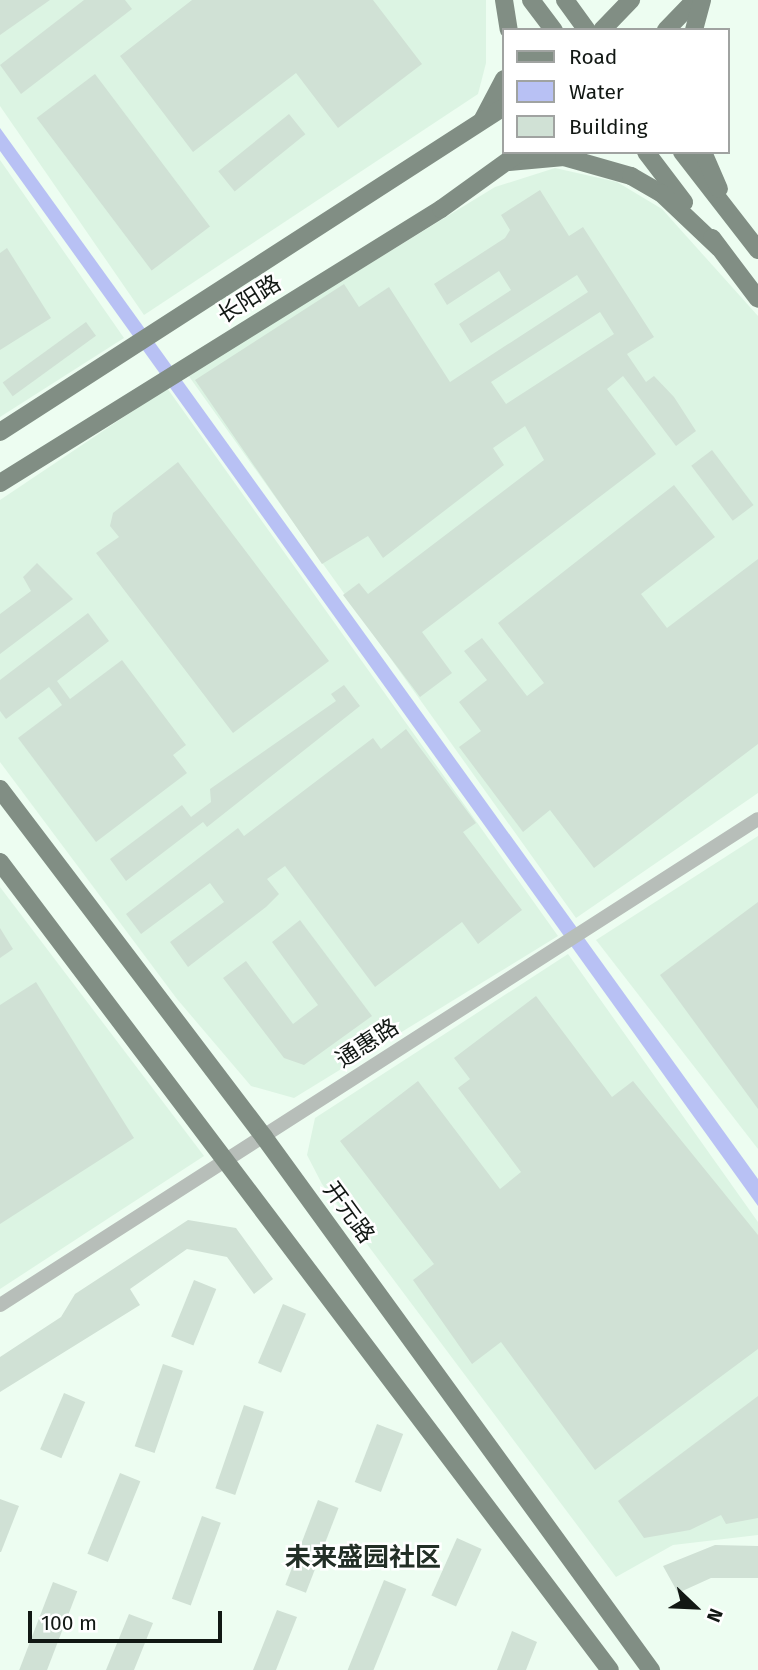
<!DOCTYPE html>
<meta charset="utf-8">
<style>
body{margin:0}
#map{position:relative;width:758px;height:1670px;overflow:hidden;background:#edfdf1;font-family:"Fira Sans","Noto Sans SC",sans-serif}
div>[style]{position:absolute}
[style*='--x']{left:calc(var(--x)*1px);top:calc(var(--y)*1px);width:calc(var(--w)*1px);rotate:calc(var(--a)*1deg)}
.built>*{inset:0;background:#dcf4e3}
.water>*{inset:0;background:#b8c1f4}
.building>*{inset:0;background:#d0e1d5;transform-origin:0 0}
.minor>*{height:14px;margin:-7px;padding:0 7px;transform-origin:7px;border-radius:7px;background:#b7beb9}
.major>*{height:18px;margin:-9px;padding:0 9px;transform-origin:9px;border-radius:9px;background:#818e84}
span{translate:-50% -50%;white-space:nowrap;text-align:center;line-height:1.15;-webkit-text-stroke:5px #fff;paint-order:stroke}
.street-label{font-size:23px;color:#121814}
.quarter-label{font-size:26px;color:#222f26;font-weight:700}
.legend{position:absolute;left:502px;top:28px;width:228px;height:126px;box-sizing:border-box;background:#fff;border:2px solid #a0a3a1;margin:0;padding:9px 12px;list-style:none;font-size:21px;color:#121814}
.legend li{display:flex;align-items:center;gap:14px;height:35px}
.legend b{width:35px;border:2px solid #a0a3a1}
.north{position:absolute;left:660px;top:1572px;width:70px;height:70px;-webkit-text-stroke:5px #fff;paint-order:stroke;rotate:113deg;font-size:19px;font-weight:700;line-height:28px;text-align:center;color:#121814}
.north::after{content:'';display:block;margin:auto;width:24px;height:32px;background:#121814;clip-path:polygon(50% 0,100% 100%,50% 72%,0 100%)}
.scale{position:absolute;left:28px;top:1611px;width:194px;height:32px;box-sizing:border-box;border:4px solid #121814;border-top:0;padding-left:9px;font-size:21px;line-height:24px;white-space:nowrap;color:#121814;-webkit-text-stroke:5px #fff;paint-order:stroke}
</style>
<div id="map">
<div class="built">
<div style="clip-path:polygon(0 0,486px 0,486px 63px,478px 94px,144px 315px,0 106px)"></div>
<div style="clip-path:polygon(0 160px,124px 338px,0 417px)"></div>
<div style="clip-path:polygon(555px 168px,617px 182px,662px 209px,758px 316px,758px 793px,576px 918px,188px 375px,495px 187px)"></div>
<div style="clip-path:polygon(167px 388px,558px 936px,294px 1098px,251px 1086px,177px 999px,0 762px,0 500px)"></div>
<div style="clip-path:polygon(758px 836px,758px 1149px,596px 940px)"></div>
<div style="clip-path:polygon(0 887px,204px 1156px,0 1289px)"></div>
<div style="clip-path:polygon(568px 954px,758px 1222px,758px 1535px,673px 1545px,616px 1577px,322px 1184px,307px 1155px,315px 1118px)"></div>
</div>
<div class="water">
<div style="clip-path:polygon(0 128px,758px 1179px,758px 1206px,0 151px)"></div>
</div>
<div class="building">
<div style="clip-path:polygon(0 0,50px 0,0 35px)"></div>
<div style="clip-path:polygon(84px 0,125px 0,132px 9px,21px 94px,0 65px)"></div>
<div style="clip-path:polygon(192px 0,373px 0,422px 64px,338px 128px,296px 73px,193px 152px,120px 56px)"></div>
<div style="left:95px;top:74px;width:191px;height:73px;rotate:53deg"></div>
<div style="left:289px;top:114px;width:26px;height:91px;rotate:51deg"></div>
<div style="clip-path:polygon(evenodd,540px 190px,569px 236px,583px 227px,654px 337px,627px 354px,646px 382px,654px 376px,674px 397px,696px 431px,676px 446px,623px 376px,607px 389px,656px 454px,422px 632px,452px 673px,420px 697px,343px 595px,359px 583px,368px 594px,544px 460px,525px 426px,493px 448px,504px 465px,383px 558px,368px 536px,322px 564px,195px 380px,344px 284px,359px 307px,389px 287px,450px 382px,588px 292px,577px 275px,471px 343px,459px 324px,511px 290px,499px 271px,447px 305px,434px 284px,505px 238px,510px 230px,501px 215px,540px 190px,600px 312px,614px 334px,506px 404px,491px 382px,600px 312px)"></div>
<div style="clip-path:polygon(7px 248px,51px 318px,0 350px,0 253px)"></div>
<div style="left:86px;top:322px;width:17px;height:103px;rotate:54deg"></div>
<div style="left:712px;top:450px;width:69px;height:26px;rotate:53deg"></div>
<div style="clip-path:polygon(178px 462px,329px 661px,233px 733px,96px 553px,119px 537px,110px 526px,113px 513px)"></div>
<div style="clip-path:polygon(674px 485px,715px 537px,641px 594px,667px 628px,758px 559px,758px 744px,594px 868px,550px 810px,523px 832px,459px 747px,481px 731px,459px 702px,487px 680px,464px 651px,482px 638px,527px 696px,544px 683px,498px 623px)"></div>
<div style="clip-path:polygon(37px 563px,73px 599px,0 654px,0 614px,31px 591px,23px 577px)"></div>
<div style="clip-path:polygon(88px 613px,109px 641px,57px 681px,70px 699px,122px 660px,186px 745px,173px 755px,187px 773px,96px 842px,18px 738px,62px 705px,49px 687px,6px 719px,0 711px,0 680px)"></div>
<div style="clip-path:polygon(344px 685px,360px 706px,207px 827px,203px 822px,126px 881px,110px 859px,182px 805px,191px 817px,211px 802px,210px 789px,336px 701px,331px 694px)"></div>
<div style="clip-path:polygon(406px 729px,476px 823px,463px 832px,522px 910px,478px 944px,462px 922px,375px 987px,285px 866px,267px 879px,279px 894px,266px 907px,188px 967px,170px 942px,224px 902px,210px 883px,141px 934px,126px 914px,238px 828px,244px 836px,373px 738px,381px 749px)"></div>
<div style="clip-path:polygon(758px 902px,758px 1109px,660px 975px)"></div>
<div style="clip-path:polygon(300px 920px,372px 1016px,304px 1065px,284px 1058px,223px 978px,246px 961px,293px 1024px,318px 1005px,272px 942px)"></div>
<div style="clip-path:polygon(0 928px,13px 949px,0 958px)"></div>
<div style="clip-path:polygon(36px 982px,134px 1138px,0 1224px,0 1005px)"></div>
<div style="clip-path:polygon(536px 996px,612px 1097px,633px 1081px,758px 1235px,758px 1349px,595px 1470px,501px 1342px,472px 1364px,413px 1280px,434px 1264px,340px 1141px,418px 1081px,500px 1189px,521px 1172px,458px 1088px,470px 1079px,454px 1058px)"></div>
<div style="clip-path:polygon(188px 1220px,236px 1228px,273px 1279px,254px 1294px,227px 1257px,187px 1249px,130px 1289px,140px 1305px,0 1392px,0 1357px,61px 1317px,75px 1294px)"></div>
<div style="left:194px;top:1280px;width:24px;height:61px;rotate:22deg"></div>
<div style="left:283px;top:1304px;width:25px;height:64px;rotate:23deg"></div>
<div style="left:163px;top:1364px;width:21px;height:87px;rotate:19deg"></div>
<div style="left:64px;top:1393px;width:23px;height:61px;rotate:23deg"></div>
<div style="clip-path:polygon(758px 1396px,758px 1518px,726px 1524px,721px 1515px,690px 1530px,644px 1538px,618px 1501px)"></div>
<div style="left:244px;top:1405px;width:21px;height:88px;rotate:19deg"></div>
<div style="left:377px;top:1424px;width:28px;height:62px;rotate:21deg"></div>
<div style="left:120px;top:1473px;width:22px;height:87px;rotate:22deg"></div>
<div style="clip-path:polygon(0 1499px,19px 1506px,1px 1552px,0 1552px)"></div>
<div style="left:318px;top:1500px;width:22px;height:91px;rotate:21deg"></div>
<div style="left:202px;top:1516px;width:20px;height:88px;rotate:20deg"></div>
<div style="left:457px;top:1538px;width:27px;height:63px;rotate:24deg"></div>
<div style="clip-path:polygon(715px 1545px,758px 1546px,758px 1578px,711px 1578px,678px 1593px,663px 1566px)"></div>
<div style="left:384px;top:1580px;width:24px;height:97px;rotate:22deg"></div>
<div style="left:53px;top:1582px;width:26px;height:95px;rotate:21deg"></div>
<div style="clip-path:polygon(277px 1610px,297px 1617px,276px 1670px,253px 1670px)"></div>
<div style="clip-path:polygon(129px 1614px,153px 1623px,134px 1670px,106px 1670px)"></div>
<div style="clip-path:polygon(512px 1631px,537px 1642px,526px 1670px,497px 1670px)"></div>
</div>
<div class="minor">
<div style="--x:0;--y:1305;--w:900;--a:-32.67"></div>
</div>
<div class="major">
<div style="--x:504;--y:0;--w:30;--a:81"></div>
<div style="--x:531;--y:0;--w:38;--a:53"></div>
<div style="--x:565;--y:0;--w:37;--a:54"></div>
<div style="--x:602;--y:30;--w:42;--a:-46"></div>
<div style="--x:666;--y:30;--w:42;--a:-46"></div>
<div style="--x:694;--y:30;--w:31;--a:-75"></div>
<div style="--x:483;--y:119;--w:45;--a:-62.3"></div>
<div style="--x:646;--y:152;--w:63;--a:52.8"></div>
<div style="--x:682;--y:152;--w:124;--a:52.2"></div>
<div style="--x:703;--y:152;--w:40;--a:66.6"></div>
<div style="--x:509;--y:162;--w:55;--a:-5.2"></div>
<div style="--x:564;--y:157;--w:70;--a:15.8"></div>
<div style="--x:631;--y:176;--w:34;--a:30"></div>
<div style="--x:661;--y:193;--w:80;--a:43.5"></div>
<div style="--x:712;--y:238;--w:76;--a:53"></div>
<div style="--x:0;--y:432;--w:600;--a:-32.82"></div>
<div style="--x:0;--y:483;--w:519;--a:-31.85"></div>
<div style="--x:441;--y:209;--w:97;--a:-35.8"></div>
<div style="--x:0;--y:789;--w:437;--a:52.8"></div>
<div style="--x:264;--y:1137;--w:659;--a:54.02"></div>
<div style="--x:0;--y:862;--w:1012;--a:52.95"></div>
</div>
<div class="street-label">
<span style="left:249px;top:299px;rotate:-32deg">长阳路</span>
<span style="left:367px;top:1043px;rotate:-33deg">通惠路</span>
<span style="left:349px;top:1212px;rotate:54deg">开元路</span>
</div>
<div class="quarter-label">
<span style="left:363px;top:1558px">未来盛园社区</span>
</div>
<ul class="legend">
<li><b style="height:9px;background:#818e84"></b>Road</li>
<li><b style="height:19px;background:#b8c1f4"></b>Water</li>
<li><b style="height:19px;background:#d0e1d5"></b>Building</li>
</ul>
<div class="north">N</div>
<div class="scale">100 m</div>
</div>
